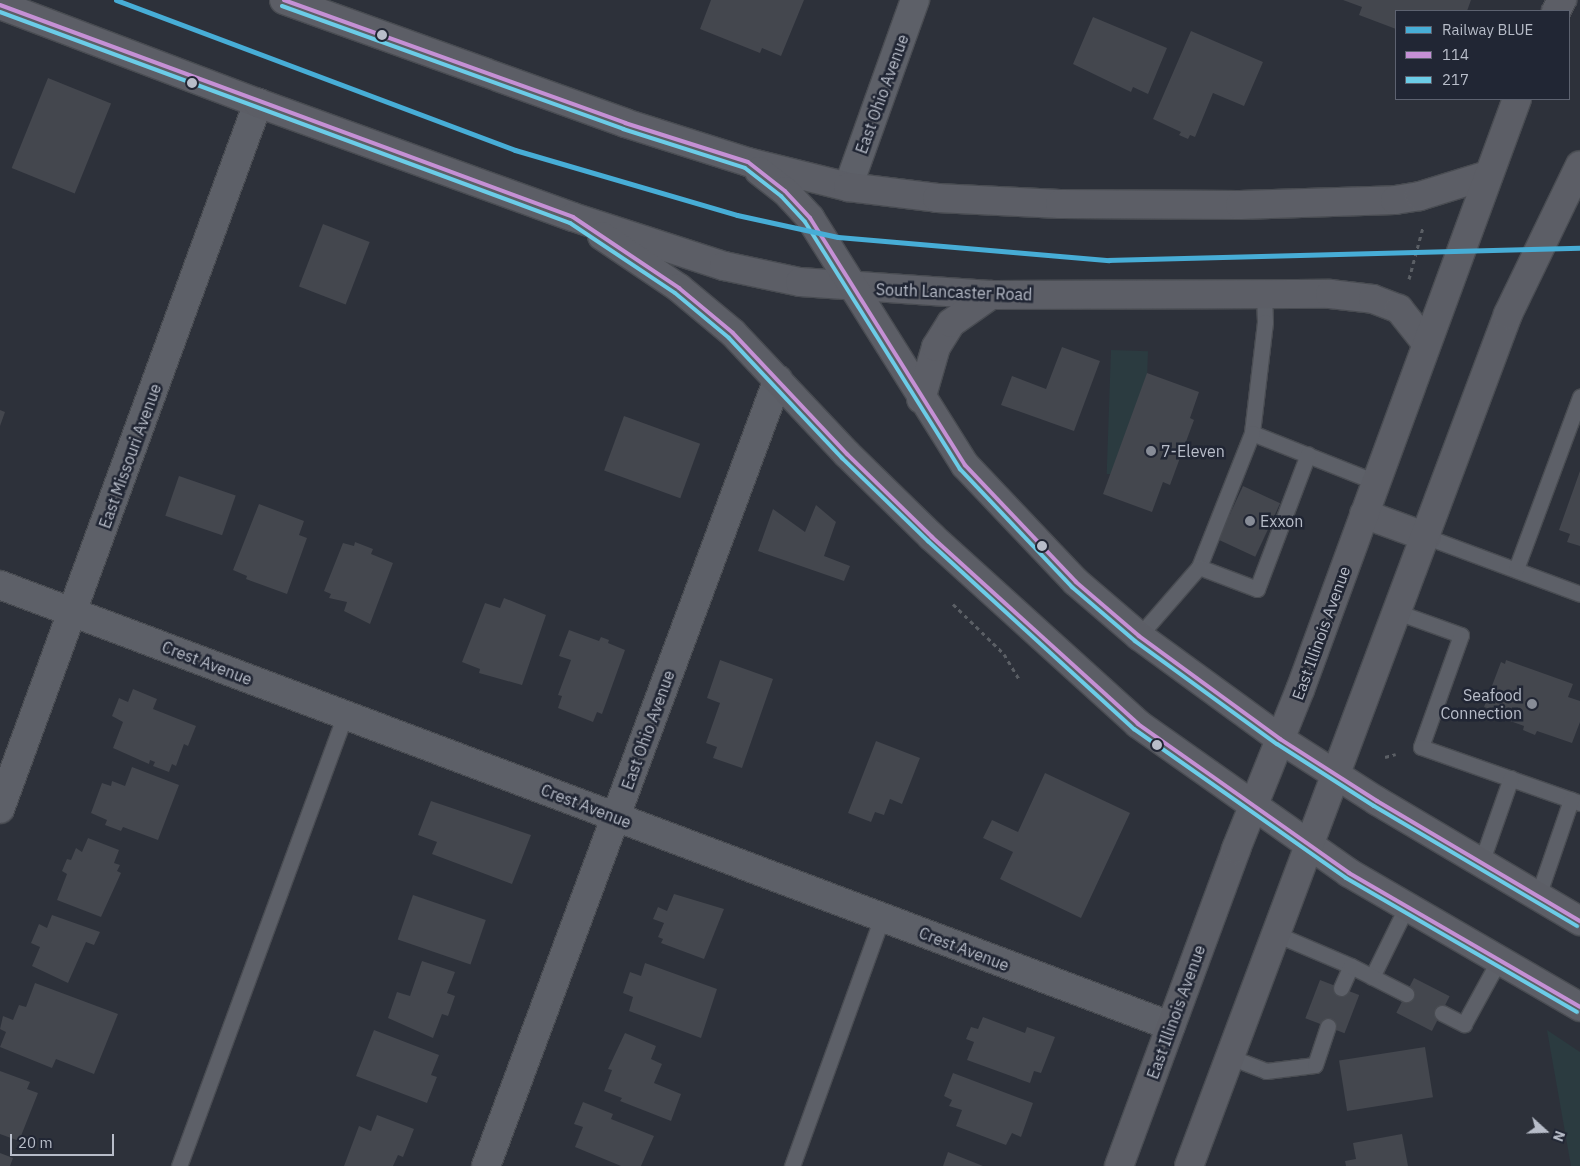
<!DOCTYPE html>
<style>
body{margin:0}
#map{position:relative;width:1580px;height:1166px;overflow:hidden;background:#2d313a;font-family:"IBM Plex Sans",sans-serif}
div>[style]{position:absolute}
[style*='--x']{left:calc(var(--x)*1px);top:calc(var(--y)*1px);width:calc(var(--w)*1px);rotate:calc(var(--a)*1deg)}
.green>*{inset:0;background:#2b3b40;transform-origin:0 0}
.building>*{inset:0;background:#44474e;transform-origin:0 0}
.path>*{height:3px;margin-top:-1.5px;transform-origin:0;background:repeating-linear-gradient(90deg,#5b5f65 0 4px,transparent 0 8px)}
.roads{filter:drop-shadow(1px 0 #494c52) drop-shadow(-1px 0 #494c52) drop-shadow(0 1px #494c52) drop-shadow(0 -1px #494c52)}
.service>*{height:15px;margin:-7.5px;padding:0 7.5px;transform-origin:7.5px;border-radius:7.5px;background:#5d6068}
.minor>*{height:28px;margin:-14px;padding:0 14px;transform-origin:14px;border-radius:14px;background:#5d6068}
.secondary>*{height:28px;margin:-14px;padding:0 14px;transform-origin:14px;border-radius:14px;background:#5c5e66}
.bus-1>*{height:4px;margin:-2px;padding:0 2px;transform-origin:2px;border-radius:2px;background:#c590d5}
.bus-2>*{height:4px;margin:-2px;padding:0 2px;transform-origin:2px;border-radius:2px;background:#6bcce7}
.rail-1>*{height:5px;margin:-2.5px;padding:0 2.5px;transform-origin:2.5px;border-radius:2.5px;background:#47add6}
.dots>*{width:14px;height:14px;translate:-50% -50%;box-sizing:border-box;border:2px solid #212634;border-radius:50%}
span{translate:-50% -50%;white-space:nowrap;text-align:center;line-height:1.15;-webkit-text-stroke:5px #212634;paint-order:stroke}
.street-label{font-size:16px;color:#b8bdc9}
.poi-label{font-size:16px;color:#b8bdc9}
.left{translate:0 -50%;text-align:left}
.right{translate:-100% -50%;text-align:right}
.legend{position:absolute;left:1395px;top:10px;width:175px;height:90px;box-sizing:border-box;background:#212634;border:1px solid #5d6270;margin:0;padding:6px 9px;list-style:none;font-size:15px;color:#b8bdc9}
.legend li{display:flex;align-items:center;gap:10px;height:25px}
.legend b{width:25px;border:1px solid #5d6270}
.north{position:absolute;left:1520px;top:1106px;width:50px;height:50px;-webkit-text-stroke:4px #212634;paint-order:stroke;rotate:110deg;font-size:14px;font-weight:700;line-height:20px;text-align:center;color:#b8bdc9}
.north::after{content:'';display:block;margin:auto;width:18px;height:22px;background:#b8bdc9;clip-path:polygon(50% 0,100% 100%,50% 72%,0 100%)}
.scale{position:absolute;left:10px;top:1134px;width:104px;height:22px;box-sizing:border-box;border:2px solid #b8bdc9;border-top:0;padding-left:6px;font-size:15px;line-height:18px;white-space:nowrap;color:#b8bdc9;-webkit-text-stroke:4px #212634;paint-order:stroke}
</style>
<div id="map">
<div class="green">
<div style="left:1111px;top:350px;width:37px;height:124px;rotate:2deg"></div>
<div style="clip-path:polygon(1547px 1030px,1580px 1052px,1580px 1166px,1571px 1166px)"></div>
</div>
<div class="building">
<div style="clip-path:polygon(711px 0,804px 0,781px 56px,762px 48px,760px 53px,700px 29px)"></div>
<div style="clip-path:polygon(1343px 0,1471px 0,1467px 11px,1396px 11px,1396px 29px,1359px 15px,1362px 7px)"></div>
<div style="clip-path:polygon(1093px 17px,1167px 48px,1148px 94px,1133px 87px,1131px 92px,1073px 64px)"></div>
<div style="clip-path:polygon(1191px 31px,1263px 62px,1244px 106px,1213px 93px,1195px 137px,1190px 135px,1188px 139px,1179px 135px,1181px 132px,1153px 119px)"></div>
<div style="left:48px;top:78px;width:68px;height:97px;rotate:22deg"></div>
<div style="left:323px;top:224px;width:50px;height:67px;rotate:21deg"></div>
<div style="clip-path:polygon(1062px 347px,1100px 361px,1074px 431px,1001px 405px,1012px 376px,1046px 389px)"></div>
<div style="clip-path:polygon(1147px 373px,1199px 392px,1190px 418px,1194px 420px,1170px 485px,1163px 482px,1152px 512px,1103px 494px)"></div>
<div style="clip-path:polygon(0 410px,5px 412px,0 426px)"></div>
<div style="left:624px;top:416px;width:81px;height:58px;rotate:20deg"></div>
<div style="clip-path:polygon(1580px 471px,1580px 546px,1567px 542px,1570px 534px,1559px 530px)"></div>
<div style="left:179px;top:476px;width:60px;height:42px;rotate:19deg"></div>
<div style="left:1243px;top:486px;width:41px;height:59px;rotate:25deg"></div>
<div style="clip-path:polygon(259px 504px,304px 521px,299px 535px,307px 538px,287px 594px,246px 579px,247px 576px,233px 570px)"></div>
<div style="clip-path:polygon(816px 505px,836px 522px,824px 556px,850px 566px,844px 581px,758px 551px,773px 509px,805px 532px)"></div>
<div style="clip-path:polygon(355px 542px,373px 549px,371px 554px,393px 563px,370px 624px,344px 611px,347px 602px,329px 598px,331px 594px,324px 591px,343px 543px,354px 546px)"></div>
<div style="clip-path:polygon(504px 598px,546px 615px,522px 685px,479px 673px,480px 669px,462px 662px,485px 603px,500px 608px)"></div>
<div style="clip-path:polygon(569px 630px,599px 641px,601px 637px,609px 640px,608px 643px,625px 650px,602px 714px,597px 712px,593px 722px,558px 708px,562px 696px,558px 695px,571px 660px,559px 656px)"></div>
<div style="clip-path:polygon(720px 660px,773px 679px,742px 768px,713px 758px,717px 747px,706px 743px,720px 703px,707px 698px)"></div>
<div style="clip-path:polygon(1506px 660px,1573px 684px,1568px 697px,1580px 701px,1580px 722px,1572px 743px,1537px 731px,1535px 735px,1523px 730px,1524px 726px,1488px 713px,1490px 709px,1484px 707px,1501px 662px,1505px 664px)"></div>
<div style="clip-path:polygon(133px 689px,157px 699px,153px 709px,196px 726px,188px 746px,184px 744px,176px 766px,172px 764px,169px 772px,153px 766px,155px 762px,150px 760px,149px 764px,113px 748px,123px 722px,112px 716px,119px 698px,128px 702px)"></div>
<div style="clip-path:polygon(876px 741px,920px 758px,902px 804px,890px 799px,884px 815px,875px 812px,871px 822px,848px 813px)"></div>
<div style="clip-path:polygon(132px 767px,179px 785px,158px 840px,123px 827px,121px 831px,105px 825px,107px 820px,91px 813px,102px 783px,111px 786px,112px 781px,125px 786px)"></div>
<div style="clip-path:polygon(1045px 773px,1130px 813px,1081px 918px,1000px 879px,1013px 852px,983px 838px,992px 820px,1018px 832px)"></div>
<div style="clip-path:polygon(431px 801px,531px 835px,512px 884px,432px 854px,437px 842px,418px 835px)"></div>
<div style="clip-path:polygon(88px 838px,119px 850px,114px 863px,120px 865px,117px 871px,121px 873px,101px 917px,57px 900px,67px 874px,62px 871px,67px 859px,71px 860px,76px 848px,82px 852px)"></div>
<div style="clip-path:polygon(674px 894px,724px 909px,704px 959px,661px 943px,663px 939px,658px 937px,664px 923px,653px 919px,658px 907px,667px 911px)"></div>
<div style="left:413px;top:895px;width:77px;height:47px;rotate:19deg"></div>
<div style="clip-path:polygon(52px 915px,100px 932px,94px 945px,86px 942px,68px 983px,32px 966px,40px 947px,31px 943px,39px 924px,47px 928px)"></div>
<div style="clip-path:polygon(422px 961px,455px 972px,447px 993px,455px 996px,448px 1016px,442px 1014px,433px 1038px,388px 1018px,397px 992px,410px 996px)"></div>
<div style="clip-path:polygon(645px 963px,717px 989px,701px 1038px,629px 1011px,633px 997px,623px 993px,630px 972px,641px 976px)"></div>
<div style="left:1414px;top:978px;width:40px;height:39px;rotate:27deg"></div>
<div style="left:1320px;top:980px;width:42px;height:41px;rotate:21deg"></div>
<div style="clip-path:polygon(35px 983px,118px 1014px,94px 1074px,56px 1059px,52px 1068px,0 1047px,6px 1032px,0 1029px,3px 1016px,13px 1020px,19px 1005px,26px 1007px)"></div>
<div style="clip-path:polygon(983px 1017px,1025px 1033px,1027px 1027px,1055px 1037px,1041px 1073px,1034px 1071px,1030px 1083px,967px 1060px,974px 1042px,966px 1039px,971px 1027px,978px 1029px)"></div>
<div style="clip-path:polygon(374px 1030px,439px 1055px,431px 1075px,437px 1077px,427px 1103px,356px 1076px)"></div>
<div style="clip-path:polygon(625px 1033px,656px 1046px,651px 1059px,662px 1064px,654px 1083px,681px 1094px,671px 1121px,620px 1101px,622px 1098px,604px 1091px,612px 1070px,608px 1069px)"></div>
<div style="left:1425px;top:1047px;width:51px;height:87px;rotate:81deg"></div>
<div style="clip-path:polygon(0 1071px,30px 1082px,27px 1089px,38px 1093px,19px 1141px,0 1134px)"></div>
<div style="clip-path:polygon(953px 1073px,1033px 1103px,1021px 1137px,1012px 1133px,1006px 1145px,956px 1126px,962px 1110px,949px 1106px,952px 1100px,944px 1096px)"></div>
<div style="clip-path:polygon(583px 1102px,613px 1114px,611px 1119px,654px 1136px,641px 1166px,621px 1166px,575px 1147px,583px 1127px,574px 1124px)"></div>
<div style="clip-path:polygon(377px 1115px,414px 1129px,403px 1157px,398px 1155px,393px 1166px,344px 1166px,359px 1126px,371px 1131px)"></div>
<div style="clip-path:polygon(1402px 1134px,1408px 1166px,1346px 1166px,1345px 1161px,1356px 1159px,1353px 1143px)"></div>
<div style="clip-path:polygon(948px 1152px,983px 1166px,943px 1166px)"></div>
<div style="clip-path:polygon(0 1153px,13px 1158px,10px 1166px,0 1166px)"></div>
</div>
<div class="path">
<div style="--x:1409;--y:279;--w:54;--a:-74.9"></div>
<div style="--x:953;--y:604;--w:71;--a:44.4"></div>
<div style="--x:1004;--y:654;--w:29;--a:59"></div>
<div style="--x:1385;--y:757;--w:11;--a:-15"></div>
</div>
<div class="roads">
<div class="service">
<div style="--x:1264;--y:294;--w:28;--a:88"></div>
<div style="--x:1265;--y:322;--w:112;--a:96.7"></div>
<div style="--x:1252;--y:433;--w:133;--a:21.6"></div>
<div style="--x:1252;--y:433;--w:144;--a:111.6"></div>
<div style="--x:1199;--y:567;--w:62;--a:20.8"></div>
<div style="--x:1257;--y:589;--w:144;--a:-69.3"></div>
<div style="--x:1427;--y:537;--w:163;--a:20.4"></div>
<div style="--x:1516;--y:569;--w:184;--a:-69.6"></div>
<div style="--x:1397;--y:612;--w:68;--a:19.8"></div>
<div style="--x:1461;--y:635;--w:119;--a:109.7"></div>
<div style="--x:1421;--y:747;--w:169;--a:19.4"></div>
<div style="--x:1139;--y:636;--w:91;--a:-49"></div>
<div style="--x:1481;--y:863;--w:90;--a:-70.6"></div>
<div style="--x:1538;--y:896;--w:102;--a:-71"></div>
<div style="--x:1276;--y:934;--w:82;--a:23.1"></div>
<div style="--x:1372;--y:977;--w:79;--a:-63.8"></div>
<div style="--x:1341;--y:988;--w:24;--a:-66"></div>
<div style="--x:1351;--y:966;--w:62;--a:27"></div>
<div style="--x:1442;--y:1013;--w:25;--a:27"></div>
<div style="--x:1464;--y:1024;--w:73;--a:-61.3"></div>
<div style="--x:1230;--y:1057;--w:39;--a:21"></div>
<div style="--x:1266;--y:1071;--w:49;--a:-7"></div>
<div style="--x:1315;--y:1065;--w:41;--a:-71.6"></div>
<div style="--x:179;--y:1166;--w:481;--a:-69.8"></div>
<div style="--x:792;--y:1166;--w:264;--a:-70.1"></div>
</div>
<div class="minor">
<div style="--x:848;--y:187;--w:199;--a:-70.3"></div>
<div style="--x:0;--y:585;--w:1251;--a:20.64"></div>
<div style="--x:0;--y:809;--w:752;--a:-69.93"></div>
<div style="--x:486;--y:1166;--w:839;--a:-69.64"></div>
</div>
<div class="secondary">
<div style="--x:284;--y:0;--w:363;--a:19.8"></div>
<div style="--x:625;--y:123;--w:129;--a:17.6"></div>
<div style="--x:748;--y:162;--w:103;--a:14"></div>
<div style="--x:848;--y:187;--w:90;--a:7"></div>
<div style="--x:937;--y:198;--w:123;--a:2.8"></div>
<div style="--x:1060;--y:204;--w:180;--a:0.3"></div>
<div style="--x:1240;--y:205;--w:155;--a:-1.8"></div>
<div style="--x:1395;--y:200;--w:25;--a:-9"></div>
<div style="--x:1420;--y:196;--w:71;--a:-17.2"></div>
<div style="--x:0;--y:5;--w:276;--a:20.8"></div>
<div style="--x:258;--y:103;--w:335;--a:19.9"></div>
<div style="--x:573;--y:217;--w:159;--a:18"></div>
<div style="--x:724;--y:266;--w:78;--a:11.9"></div>
<div style="--x:800;--y:282;--w:191;--a:3.9"></div>
<div style="--x:991;--y:295;--w:339;--a:-0.2"></div>
<div style="--x:1330;--y:294;--w:43;--a:6.6"></div>
<div style="--x:1373;--y:299;--w:28;--a:21"></div>
<div style="--x:1399;--y:309;--w:43;--a:51.5"></div>
<div style="--x:1556;--y:11;--w:13;--a:-61"></div>
<div style="--x:759;--y:171;--w:33;--a:38"></div>
<div style="--x:785;--y:191;--w:37;--a:47"></div>
<div style="--x:810;--y:218;--w:292;--a:57.9"></div>
<div style="--x:965;--y:465;--w:161;--a:46.5"></div>
<div style="--x:1076;--y:582;--w:83;--a:40.6"></div>
<div style="--x:1139;--y:636;--w:175;--a:36.1"></div>
<div style="--x:1280;--y:739;--w:115;--a:32.6"></div>
<div style="--x:1377;--y:801;--w:236;--a:30.6"></div>
<div style="--x:602;--y:236;--w:93;--a:34"></div>
<div style="--x:679;--y:288;--w:70;--a:39.8"></div>
<div style="--x:733;--y:333;--w:166;--a:46.7"></div>
<div style="--x:847;--y:454;--w:119;--a:44.3"></div>
<div style="--x:932;--y:537;--w:278;--a:42.2"></div>
<div style="--x:1138;--y:724;--w:258;--a:35.2"></div>
<div style="--x:1349;--y:873;--w:267;--a:30.1"></div>
<div style="--x:921;--y:399;--w:54;--a:-73.9"></div>
<div style="--x:936;--y:347;--w:28;--a:-58"></div>
<div style="--x:951;--y:323;--w:49;--a:-35"></div>
<div style="--x:1364;--y:514;--w:67;--a:20.1"></div>
<div style="--x:1119;--y:1166;--w:338;--a:-69.7"></div>
<div style="--x:1236;--y:849;--w:171;--a:-68.1"></div>
<div style="--x:1300;--y:690;--w:630;--a:-69.84"></div>
<div style="--x:1189;--y:1166;--w:910;--a:-69.47"></div>
<div style="--x:1508;--y:314;--w:165;--a:-64.2"></div>
</div>
</div>
<div class="bus-1">
<div style="--x:284;--y:0;--w:363;--a:19.8"></div>
<div style="--x:625;--y:123;--w:129;--a:17.6"></div>
<div style="--x:748;--y:162;--w:47;--a:38.1"></div>
<div style="--x:785;--y:191;--w:37;--a:47"></div>
<div style="--x:810;--y:218;--w:292;--a:57.9"></div>
<div style="--x:965;--y:465;--w:161;--a:46.5"></div>
<div style="--x:1076;--y:582;--w:83;--a:40.6"></div>
<div style="--x:1139;--y:636;--w:175;--a:36.1"></div>
<div style="--x:1280;--y:739;--w:115;--a:32.6"></div>
<div style="--x:1377;--y:801;--w:236;--a:30.6"></div>
<div style="--x:0;--y:5;--w:611;--a:20.3"></div>
<div style="--x:573;--y:217;--w:128;--a:33.8"></div>
<div style="--x:679;--y:288;--w:70;--a:39.8"></div>
<div style="--x:733;--y:333;--w:166;--a:46.7"></div>
<div style="--x:847;--y:454;--w:119;--a:44.3"></div>
<div style="--x:932;--y:537;--w:278;--a:42.2"></div>
<div style="--x:1138;--y:724;--w:258;--a:35.2"></div>
<div style="--x:1349;--y:873;--w:267;--a:30.1"></div>
</div>
<div class="bus-2">
<div style="--x:282;--y:6;--w:363;--a:19.8"></div>
<div style="--x:623;--y:129;--w:128;--a:17.7"></div>
<div style="--x:745;--y:168;--w:46;--a:37.9"></div>
<div style="--x:781;--y:196;--w:35;--a:47"></div>
<div style="--x:805;--y:222;--w:292;--a:57.9"></div>
<div style="--x:960;--y:469;--w:163;--a:46.5"></div>
<div style="--x:1072;--y:587;--w:83;--a:40.6"></div>
<div style="--x:1135;--y:641;--w:175;--a:36"></div>
<div style="--x:1277;--y:744;--w:115;--a:32.6"></div>
<div style="--x:1374;--y:806;--w:236;--a:30.6"></div>
<div style="--x:0;--y:12;--w:608;--a:20.31"></div>
<div style="--x:570;--y:223;--w:126;--a:33.7"></div>
<div style="--x:675;--y:293;--w:70;--a:39.8"></div>
<div style="--x:729;--y:338;--w:165;--a:46.7"></div>
<div style="--x:842;--y:458;--w:120;--a:44"></div>
<div style="--x:928;--y:541;--w:279;--a:42.4"></div>
<div style="--x:1134;--y:729;--w:259;--a:35.1"></div>
<div style="--x:1346;--y:878;--w:267;--a:30.1"></div>
</div>
<div class="rail-1">
<div style="--x:116;--y:0;--w:426;--a:20.6"></div>
<div style="--x:515;--y:150;--w:231;--a:16.3"></div>
<div style="--x:737;--y:215;--w:103;--a:12.3"></div>
<div style="--x:838;--y:237;--w:272;--a:4.9"></div>
<div style="--x:1109;--y:260;--w:471;--a:-1.5"></div>
</div>
<div class="dots">
<div style="left:382px;top:35px;background:#b8bdc9"></div>
<div style="left:192px;top:83px;background:#b8bdc9"></div>
<div style="left:1151px;top:451px;background:#878c97"></div>
<div style="left:1250px;top:521px;background:#878c97"></div>
<div style="left:1042px;top:546px;background:#b8bdc9"></div>
<div style="left:1532px;top:704px;background:#878c97"></div>
<div style="left:1157px;top:745px;background:#b8bdc9"></div>
</div>
<div class="street-label">
<span style="left:882px;top:94px;rotate:-70deg">East Ohio Avenue</span>
<span style="left:954px;top:292px;rotate:2deg">South Lancaster Road</span>
<span style="left:130px;top:456px;rotate:-70deg">East Missouri Avenue</span>
<span style="left:1321px;top:633px;rotate:-70deg">East Illinois Avenue</span>
<span style="left:207px;top:663px;rotate:21deg">Crest Avenue</span>
<span style="left:648px;top:730px;rotate:-70deg">East Ohio Avenue</span>
<span style="left:586px;top:806px;rotate:21deg">Crest Avenue</span>
<span style="left:964px;top:949px;rotate:21deg">Crest Avenue</span>
<span style="left:1176px;top:1012px;rotate:-70deg">East Illinois Avenue</span>
</div>
<div class="poi-label">
<span class="left" style="left:1161px;top:451px">7-Eleven</span>
<span class="left" style="left:1260px;top:521px">Exxon</span>
<span class="right" style="left:1522px;top:704px">Seafood<br>Connection</span>
</div>
<ul class="legend">
<li><b style="height:6px;background:#47add6"></b>Railway BLUE</li>
<li><b style="height:6px;background:#c590d5"></b>114</li>
<li><b style="height:6px;background:#6bcce7"></b>217</li>
</ul>
<div class="north">N</div>
<div class="scale">20 m</div>
</div>
